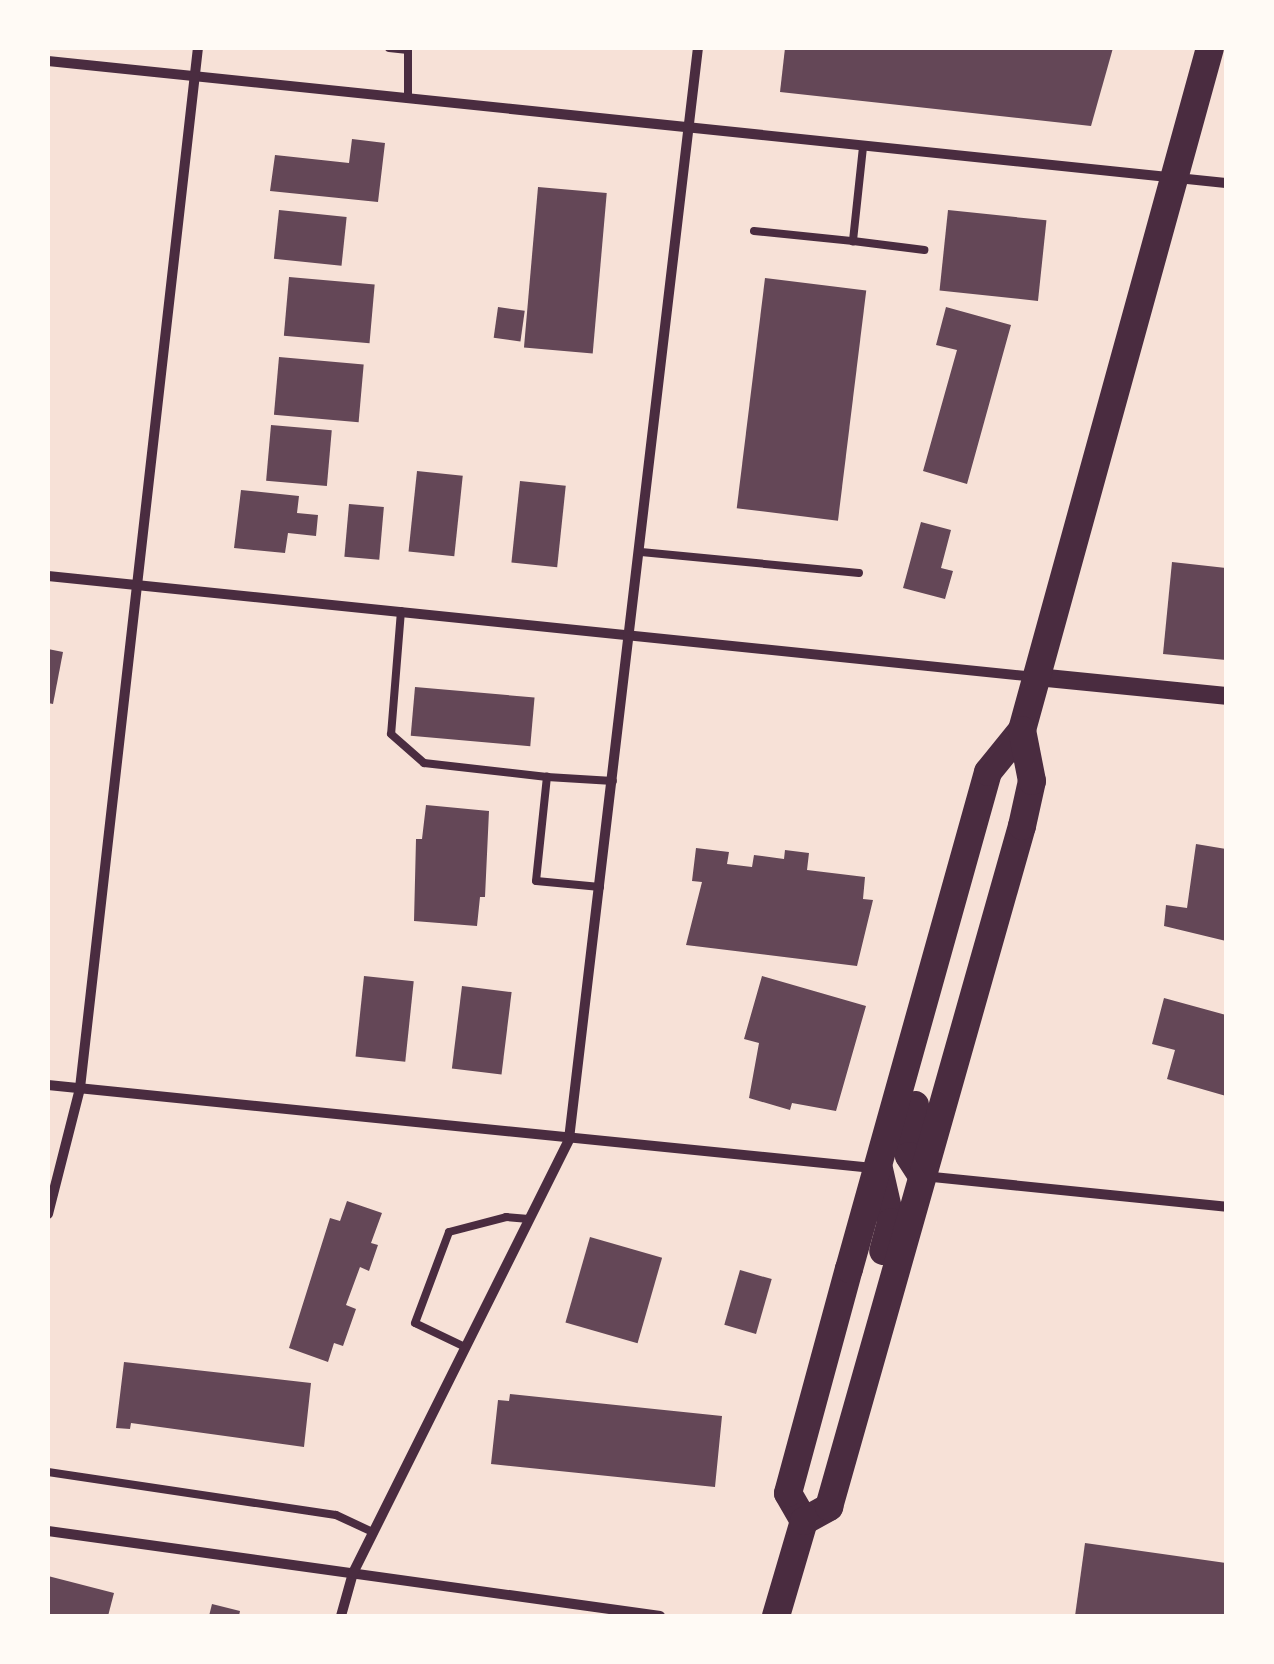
<!DOCTYPE html>
<style>
body{margin:0}
#map{position:relative;width:1274px;height:1664px;overflow:hidden;background:#f7e1d7;font-family:Quicksand,sans-serif}
div>[style]{position:absolute}
[style*='--x']{left:calc(var(--x)*1px);top:calc(var(--y)*1px);width:calc(var(--w)*1px);rotate:calc(var(--a)*1deg)}
.building>*{inset:0;background:#644757;transform-origin:0 0}
.service>*{height:8px;margin:-4px;padding:0 4px;transform-origin:4px;border-radius:4px;background:#4a2c40}
.minor>*{height:10px;margin:-5px;padding:0 5px;transform-origin:5px;border-radius:5px;background:#4a2c40}
.tertiary>*{height:18px;margin:-9px;padding:0 9px;transform-origin:9px;border-radius:9px;background:#4a2c40}
.trunk>*{height:28px;margin:-14px;padding:0 14px;transform-origin:14px;border-radius:14px;background:#4a2c40}
span{translate:-50% -50%;white-space:nowrap;text-align:center;line-height:1.15;-webkit-text-stroke:8px #fffaf5;paint-order:stroke}
.frame{position:absolute;inset:0;border:50px solid #fffaf5;pointer-events:none}
</style>
<div id="map">
<div class="building">
<div style="clip-path:polygon(785px 48px,1113px 48px,1091px 126px,780px 92px)"></div>
<div style="clip-path:polygon(352px 139px,385px 143px,378px 202px,270px 191px,275px 155px,349px 163px)"></div>
<div style="left:538px;top:187px;width:69px;height:161px;rotate:5deg"></div>
<div style="left:279px;top:210px;width:68px;height:49px;rotate:6deg"></div>
<div style="left:948px;top:210px;width:99px;height:81px;rotate:6deg"></div>
<div style="left:289px;top:277px;width:86px;height:59px;rotate:5deg"></div>
<div style="left:765px;top:278px;width:102px;height:232px;rotate:7deg"></div>
<div style="left:498px;top:307px;width:27px;height:31px;rotate:8deg"></div>
<div style="clip-path:polygon(946px 307px,1011px 325px,967px 484px,923px 471px,957px 350px,936px 345px)"></div>
<div style="left:279px;top:357px;width:85px;height:58px;rotate:5deg"></div>
<div style="left:271px;top:425px;width:61px;height:56px;rotate:5deg"></div>
<div style="left:417px;top:471px;width:46px;height:81px;rotate:6deg"></div>
<div style="left:520px;top:481px;width:46px;height:82px;rotate:6deg"></div>
<div style="clip-path:polygon(241px 490px,299px 496px,297px 513px,318px 515px,316px 536px,288px 533px,285px 553px,234px 548px)"></div>
<div style="left:349px;top:504px;width:35px;height:53px;rotate:5deg"></div>
<div style="clip-path:polygon(921px 522px,951px 530px,941px 568px,953px 571px,945px 599px,903px 588px)"></div>
<div style="clip-path:polygon(1172px 562px,1226px 568px,1226px 660px,1163px 654px)"></div>
<div style="clip-path:polygon(48px 649px,63px 652px,53px 704px,48px 703px)"></div>
<div style="left:415px;top:687px;width:120px;height:49px;rotate:5deg"></div>
<div style="clip-path:polygon(426px 805px,489px 811px,485px 897px,480px 897px,477px 926px,414px 921px,416px 839px,422px 839px)"></div>
<div style="clip-path:polygon(1196px 844px,1226px 849px,1226px 941px,1164px 926px,1166px 905px,1187px 908px)"></div>
<div style="clip-path:polygon(696px 848px,729px 852px,727px 864px,752px 867px,754px 855px,784px 859px,785px 850px,809px 853px,807px 870px,865px 877px,863px 899px,873px 900px,857px 966px,686px 945px,702px 882px,692px 881px)"></div>
<div style="left:364px;top:976px;width:50px;height:81px;rotate:6deg"></div>
<div style="clip-path:polygon(762px 976px,866px 1006px,836px 1111px,792px 1103px,790px 1110px,749px 1098px,759px 1043px,744px 1039px)"></div>
<div style="left:462px;top:986px;width:50px;height:83px;rotate:7deg"></div>
<div style="clip-path:polygon(1164px 998px,1226px 1015px,1226px 1096px,1167px 1079px,1175px 1050px,1152px 1044px)"></div>
<div style="clip-path:polygon(347px 1201px,382px 1213px,371px 1243px,378px 1245px,369px 1271px,360px 1267px,346px 1305px,356px 1309px,343px 1346px,334px 1343px,328px 1362px,289px 1348px,330px 1218px,340px 1221px)"></div>
<div style="left:590px;top:1237px;width:75px;height:89px;rotate:16deg"></div>
<div style="left:740px;top:1270px;width:33px;height:57px;rotate:16deg"></div>
<div style="clip-path:polygon(124px 1362px,311px 1383px,304px 1447px,131px 1423px,130px 1429px,116px 1428px)"></div>
<div style="clip-path:polygon(510px 1394px,722px 1416px,715px 1487px,491px 1464px,498px 1400px,509px 1401px)"></div>
<div style="clip-path:polygon(1085px 1543px,1226px 1563px,1226px 1616px,1075px 1616px)"></div>
<div style="clip-path:polygon(48px 1576px,114px 1593px,108px 1616px,48px 1616px)"></div>
<div style="clip-path:polygon(212px 1604px,240px 1611px,239px 1616px,209px 1616px)"></div>
</div>
<div class="service">
<div style="--x:389;--y:48;--w:19;--a:6"></div>
<div style="--x:408;--y:50;--w:49;--a:90"></div>
<div style="--x:863;--y:147;--w:95;--a:96.1"></div>
<div style="--x:853;--y:241;--w:72;--a:7.2"></div>
<div style="--x:754;--y:231;--w:100;--a:5.8"></div>
<div style="--x:641;--y:552;--w:219;--a:5.5"></div>
<div style="--x:401;--y:611;--w:123;--a:94.6"></div>
<div style="--x:391;--y:734;--w:44;--a:41.3"></div>
<div style="--x:424;--y:763;--w:124;--a:6.5"></div>
<div style="--x:600;--y:887;--w:64;--a:-174.6"></div>
<div style="--x:536;--y:881;--w:105;--a:-84"></div>
<div style="--x:547;--y:777;--w:66;--a:3.5"></div>
<div style="--x:465;--y:1347;--w:55;--a:-154.4"></div>
<div style="--x:415;--y:1323;--w:97;--a:-69.5"></div>
<div style="--x:449;--y:1232;--w:59;--a:-14.7"></div>
<div style="--x:506;--y:1217;--w:23;--a:5"></div>
<div style="--x:48;--y:1472;--w:291;--a:8.5"></div>
<div style="--x:336;--y:1515;--w:40;--a:25"></div>
</div>
<div class="minor">
<div style="--x:48;--y:61;--w:1184;--a:5.91"></div>
<div style="--x:48;--y:576;--w:993;--a:5.84"></div>
<div style="--x:48;--y:1085;--w:829;--a:5.74"></div>
<div style="--x:923;--y:1176;--w:305;--a:5.8"></div>
<div style="--x:48;--y:1214;--w:130;--a:-75.7"></div>
<div style="--x:80;--y:1088;--w:1047;--a:-83.53"></div>
<div style="--x:48;--y:1531;--w:618;--a:7.91"></div>
<div style="--x:341;--y:1616;--w:45;--a:-74.4"></div>
<div style="--x:353;--y:1573;--w:485;--a:-63.5"></div>
<div style="--x:569;--y:1139;--w:1099;--a:-83.26"></div>
</div>
<div class="tertiary">
<div style="--x:1037;--y:677;--w:190;--a:5.7"></div>
</div>
<div class="trunk">
<div style="--x:915;--y:1105;--w:51;--a:96.7"></div>
<div style="--x:909;--y:1156;--w:24;--a:57"></div>
<div style="--x:879;--y:1169;--w:54;--a:77.2"></div>
<div style="--x:891;--y:1222;--w:30;--a:105"></div>
<div style="--x:804;--y:1521;--w:32;--a:-120"></div>
<div style="--x:788;--y:1493;--w:232;--a:-74.8"></div>
<div style="--x:849;--y:1269;--w:516;--a:-74.37"></div>
<div style="--x:988;--y:772;--w:54;--a:-51"></div>
<div style="--x:1022;--y:730;--w:707;--a:-74.59"></div>
<div style="--x:776;--y:1616;--w:99;--a:-73.6"></div>
<div style="--x:804;--y:1521;--w:29;--a:-29"></div>
<div style="--x:829;--y:1507;--w:708;--a:-74.18"></div>
<div style="--x:1022;--y:826;--w:46;--a:-77.5"></div>
<div style="--x:1032;--y:781;--w:52;--a:-101.1"></div>
</div>
<div class="frame"></div>
</div>
